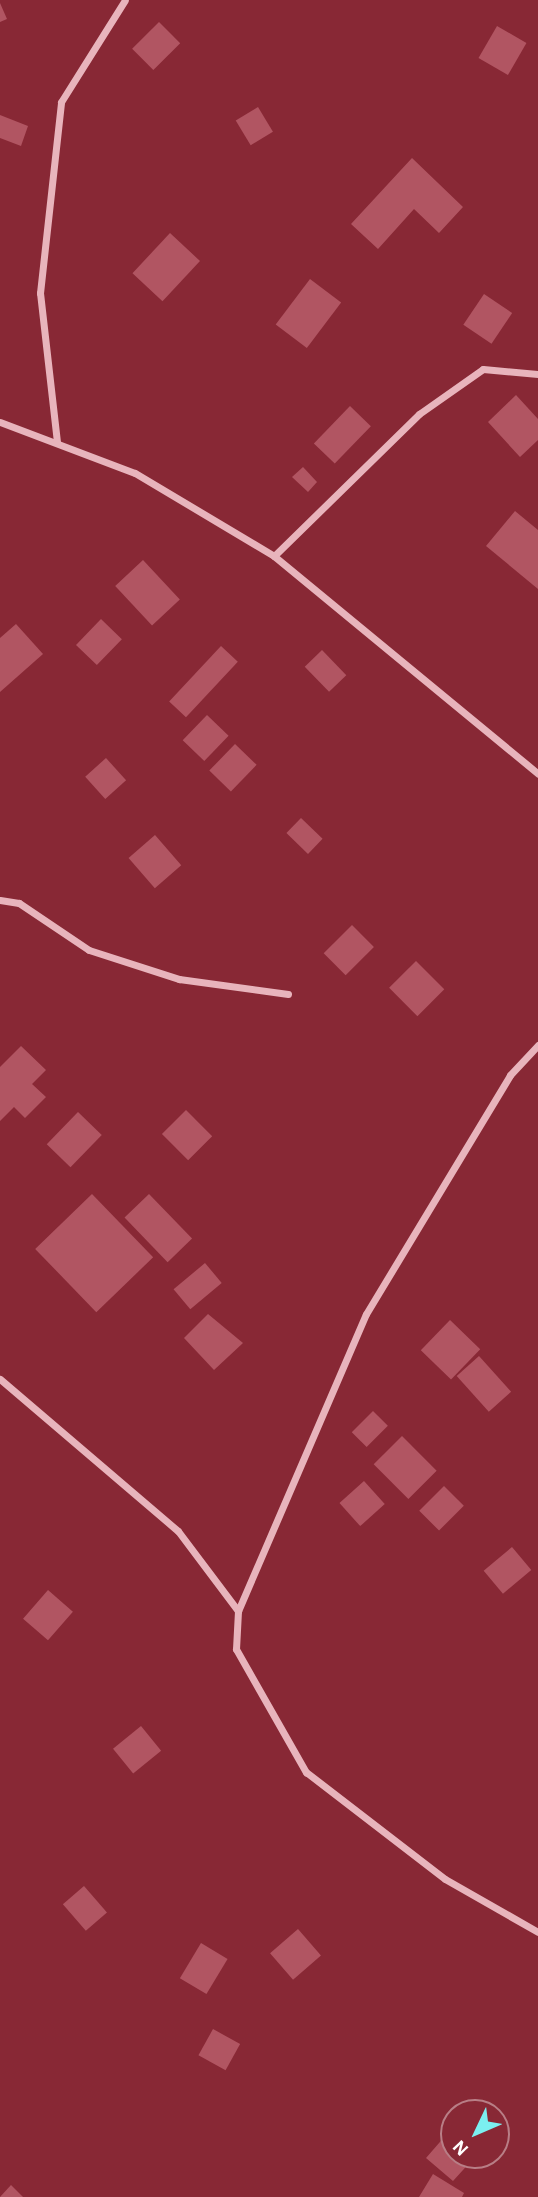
<!DOCTYPE html>
<style>
body{margin:0}
#map{position:relative;width:538px;height:2197px;overflow:hidden;background:#882835;font-family:"Alegreya Sans",sans-serif}
div>[style]{position:absolute}
[style*='--x']{left:calc(var(--x)*1px);top:calc(var(--y)*1px);width:calc(var(--w)*1px);rotate:calc(var(--a)*1deg)}
.building>*{inset:0;background:#b15562;transform-origin:0 0}
.minor>*{height:7px;margin:-3.5px;padding:0 3.5px;transform-origin:3.5px;border-radius:3.5px;background:#e8b4bc}
span{translate:-50% -50%;white-space:nowrap;text-align:center;line-height:1.15;-webkit-text-stroke:6px #882835;paint-order:stroke}
.north{position:absolute;left:440px;top:2099px;width:70px;height:70px;box-sizing:border-box;background:#882835;border:2px solid #b87e86;border-radius:50%;rotate:226deg;font-size:19px;font-weight:700;line-height:28px;text-align:center;color:#fff}
.north::after{content:'';display:block;margin:auto;width:24px;height:32px;background:#7beff0;clip-path:polygon(50% 0,100% 100%,50% 72%,0 100%)}
</style>
<div id="map">
<div class="building">
<div style="clip-path:polygon(0 3px,7px 19px,0 22px)"></div>
<div style="left:159px;top:22px;width:30px;height:38px;rotate:45deg"></div>
<div style="left:497px;top:26px;width:34px;height:37px;rotate:30deg"></div>
<div style="left:258px;top:107px;width:29px;height:26px;rotate:59deg"></div>
<div style="clip-path:polygon(0 115px,28px 126px,21px 146px,0 138px)"></div>
<div style="clip-path:polygon(412px 158px,463px 207px,439px 233px,414px 209px,378px 249px,351px 224px)"></div>
<div style="left:170px;top:233px;width:41px;height:55px;rotate:43deg"></div>
<div style="left:310px;top:279px;width:39px;height:57px;rotate:37deg"></div>
<div style="left:484px;top:294px;width:34px;height:37px;rotate:34deg"></div>
<div style="clip-path:polygon(516px 395px,538px 419px,538px 440px,520px 457px,488px 422px)"></div>
<div style="left:350px;top:406px;width:29px;height:52px;rotate:44deg"></div>
<div style="clip-path:polygon(303px 467px,317px 482px,308px 492px,292px 477px)"></div>
<div style="clip-path:polygon(515px 511px,538px 530px,538px 589px,486px 546px)"></div>
<div style="left:143px;top:560px;width:54px;height:38px;rotate:47deg"></div>
<div style="left:101px;top:619px;width:29px;height:36px;rotate:44deg"></div>
<div style="clip-path:polygon(16px 624px,43px 654px,0 692px,0 638px)"></div>
<div style="left:221px;top:646px;width:23px;height:76px;rotate:43deg"></div>
<div style="left:322px;top:650px;width:35px;height:24px;rotate:46deg"></div>
<div style="left:207px;top:715px;width:30px;height:35px;rotate:44deg"></div>
<div style="left:235px;top:744px;width:30px;height:37px;rotate:44deg"></div>
<div style="left:106px;top:758px;width:30px;height:28px;rotate:48deg"></div>
<div style="left:301px;top:818px;width:30px;height:21px;rotate:44deg"></div>
<div style="left:155px;top:835px;width:40px;height:35px;rotate:49deg"></div>
<div style="left:352px;top:925px;width:31px;height:40px;rotate:45deg"></div>
<div style="left:416px;top:961px;width:40px;height:38px;rotate:45deg"></div>
<div style="clip-path:polygon(21px 1046px,46px 1070px,32px 1084px,46px 1097px,25px 1118px,14px 1107px,0 1121px,0 1067px)"></div>
<div style="left:186px;top:1110px;width:37px;height:34px;rotate:45deg"></div>
<div style="left:78px;top:1112px;width:33px;height:45px;rotate:44deg"></div>
<div style="left:92px;top:1194px;width:88px;height:79px;rotate:46deg"></div>
<div style="left:149px;top:1194px;width:62px;height:34px;rotate:46deg"></div>
<div style="left:205px;top:1263px;width:26px;height:41px;rotate:50deg"></div>
<div style="clip-path:polygon(208px 1314px,243px 1343px,214px 1370px,184px 1338px)"></div>
<div style="left:450px;top:1320px;width:42px;height:42px;rotate:44deg"></div>
<div style="left:479px;top:1356px;width:48px;height:30px;rotate:48deg"></div>
<div style="left:373px;top:1411px;width:21px;height:30px;rotate:45deg"></div>
<div style="left:402px;top:1436px;width:49px;height:40px;rotate:45deg"></div>
<div style="left:364px;top:1481px;width:31px;height:33px;rotate:48deg"></div>
<div style="left:444px;top:1486px;width:28px;height:35px;rotate:45deg"></div>
<div style="left:512px;top:1547px;width:30px;height:37px;rotate:50deg"></div>
<div style="left:48px;top:1590px;width:33px;height:38px;rotate:41deg"></div>
<div style="left:141px;top:1726px;width:32px;height:36px;rotate:51deg"></div>
<div style="left:84px;top:1886px;width:35px;height:28px;rotate:49deg"></div>
<div style="left:298px;top:1929px;width:35px;height:37px;rotate:49deg"></div>
<div style="left:201px;top:1943px;width:31px;height:41px;rotate:31deg"></div>
<div style="left:213px;top:2029px;width:31px;height:30px;rotate:29deg"></div>
<div style="clip-path:polygon(446px 2135px,454px 2155px,473px 2159px,453px 2181px,426px 2158px)"></div>
<div style="clip-path:polygon(433px 2174px,464px 2193px,462px 2197px,419px 2197px)"></div>
<div style="clip-path:polygon(11px 2185px,23px 2197px,0 2197px)"></div>
</div>
<div class="minor">
<div style="--x:0;--y:422;--w:144;--a:20.7"></div>
<div style="--x:135;--y:473;--w:162;--a:30.8"></div>
<div style="--x:274;--y:556;--w:342;--a:39.5"></div>
<div style="--x:57;--y:442;--w:150;--a:-96.5"></div>
<div style="--x:40;--y:293;--w:192;--a:-83.7"></div>
<div style="--x:61;--y:102;--w:120;--a:-57.9"></div>
<div style="--x:274;--y:556;--w:203;--a:-44.4"></div>
<div style="--x:419;--y:414;--w:78;--a:-35.1"></div>
<div style="--x:483;--y:369;--w:55;--a:5.2"></div>
<div style="--x:0;--y:900;--w:19;--a:9"></div>
<div style="--x:19;--y:903;--w:84;--a:33.9"></div>
<div style="--x:89;--y:950;--w:95;--a:17.9"></div>
<div style="--x:179;--y:979;--w:110;--a:7.8"></div>
<div style="--x:0;--y:1379;--w:234;--a:40.5"></div>
<div style="--x:178;--y:1531;--w:100;--a:53.1"></div>
<div style="--x:238;--y:1611;--w:38;--a:93"></div>
<div style="--x:236;--y:1649;--w:142;--a:60.4"></div>
<div style="--x:306;--y:1772;--w:175;--a:37.6"></div>
<div style="--x:445;--y:1879;--w:107;--a:29.7"></div>
<div style="--x:238;--y:1611;--w:323;--a:-66.7"></div>
<div style="--x:366;--y:1314;--w:279;--a:-58.9"></div>
<div style="--x:510;--y:1075;--w:41;--a:-47"></div>
</div>
<div class="north">N</div>
</div>
